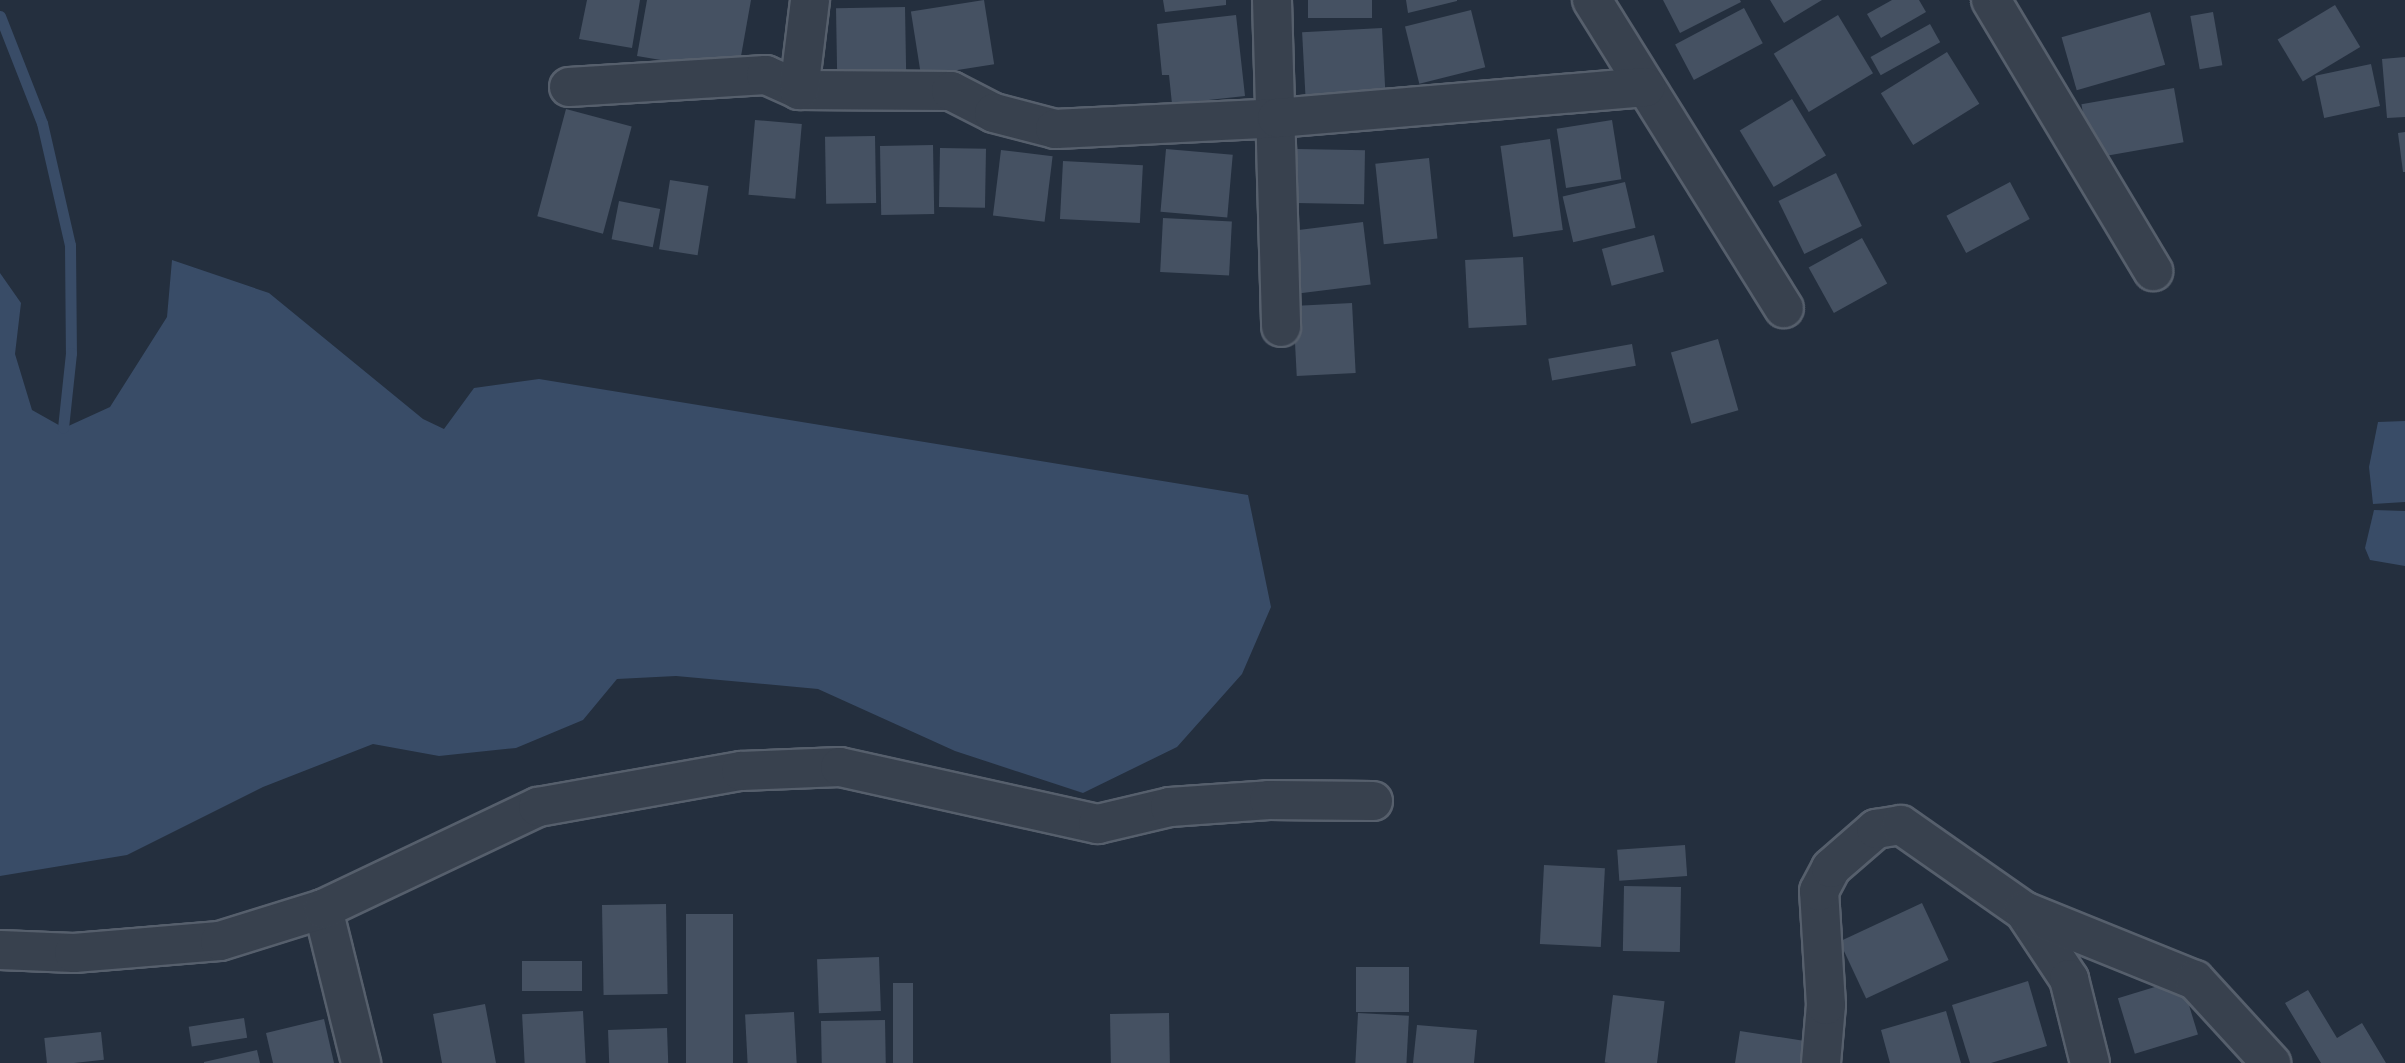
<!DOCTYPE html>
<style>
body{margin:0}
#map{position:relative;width:2405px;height:1063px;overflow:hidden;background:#242f3e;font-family:"Asap Condensed",sans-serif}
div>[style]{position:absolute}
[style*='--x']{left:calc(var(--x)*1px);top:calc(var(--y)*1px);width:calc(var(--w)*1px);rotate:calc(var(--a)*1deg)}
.water>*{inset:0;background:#394c67}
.stream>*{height:11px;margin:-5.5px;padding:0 5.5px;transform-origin:5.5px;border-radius:5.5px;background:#394c67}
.building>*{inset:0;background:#455162;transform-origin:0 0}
.roads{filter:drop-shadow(2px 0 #565f6c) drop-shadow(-2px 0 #565f6c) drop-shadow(0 2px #565f6c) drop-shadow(0 -2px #565f6c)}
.street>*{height:38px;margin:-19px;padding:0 19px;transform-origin:19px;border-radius:19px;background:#38414e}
span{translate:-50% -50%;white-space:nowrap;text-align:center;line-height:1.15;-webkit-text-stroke:6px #1d2633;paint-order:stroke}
</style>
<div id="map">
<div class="water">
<div style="clip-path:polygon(172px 260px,269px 293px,423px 419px,444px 429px,474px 388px,539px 379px,1248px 495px,1271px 607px,1242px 674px,1177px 747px,1083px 793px,955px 751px,818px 689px,676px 676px,617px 679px,583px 720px,516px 748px,439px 756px,373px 744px,263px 787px,127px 855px,0 876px,0 273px,21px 303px,15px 354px,32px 410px,64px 428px,110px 407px,167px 317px)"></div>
<div style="clip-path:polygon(2405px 421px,2405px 502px,2373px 504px,2369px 467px,2378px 422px)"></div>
<div style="clip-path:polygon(2374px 510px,2405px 511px,2405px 566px,2370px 560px,2365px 548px)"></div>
</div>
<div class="stream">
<div style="--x:0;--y:16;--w:115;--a:68.6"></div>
<div style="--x:42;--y:123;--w:125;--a:77.1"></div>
<div style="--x:70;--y:245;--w:108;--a:89.5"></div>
<div style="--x:71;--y:353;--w:75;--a:96.1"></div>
</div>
<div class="building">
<div style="clip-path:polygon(587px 0,640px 0,632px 48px,579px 39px)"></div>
<div style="clip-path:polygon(647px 0,751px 0,738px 73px,637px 56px)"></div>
<div style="left:984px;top:0;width:65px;height:74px;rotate:81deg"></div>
<div style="clip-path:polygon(1163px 0,1226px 0,1226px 5px,1165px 12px)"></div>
<div style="left:1308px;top:0;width:64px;height:18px"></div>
<div style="clip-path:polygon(1406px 0,1457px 0,1457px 1px,1408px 13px)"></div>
<div style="clip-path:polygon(1663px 0,1740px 0,1741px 2px,1680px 33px)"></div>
<div style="clip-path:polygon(1770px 0,1822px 0,1784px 23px)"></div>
<div style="clip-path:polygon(1892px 0,1919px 0,1926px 12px,1881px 38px,1867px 14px)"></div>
<div style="left:2335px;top:5px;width:49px;height:67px;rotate:59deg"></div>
<div style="left:905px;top:7px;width:64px;height:69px;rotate:89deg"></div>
<div style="left:1744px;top:8px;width:40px;height:78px;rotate:62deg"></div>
<div style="left:1471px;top:10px;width:59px;height:68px;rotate:76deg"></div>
<div style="left:2150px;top:12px;width:55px;height:92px;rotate:74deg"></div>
<div style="left:2213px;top:12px;width:54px;height:23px;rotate:80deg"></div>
<div style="clip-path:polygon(1236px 15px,1245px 96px,1172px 104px,1169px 75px,1162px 75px,1157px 24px)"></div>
<div style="left:1838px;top:15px;width:68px;height:75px;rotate:59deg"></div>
<div style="left:1930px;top:24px;width:21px;height:68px;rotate:61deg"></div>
<div style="left:1382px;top:28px;width:67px;height:80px;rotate:87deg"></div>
<div style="left:1947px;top:52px;width:61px;height:78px;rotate:58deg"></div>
<div style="clip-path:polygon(2405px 57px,2405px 117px,2387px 118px,2382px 59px)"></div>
<div style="left:2371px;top:64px;width:43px;height:57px;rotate:78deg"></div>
<div style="left:2174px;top:88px;width:55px;height:94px;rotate:80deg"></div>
<div style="left:1792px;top:99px;width:66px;height:61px;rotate:59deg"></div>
<div style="left:566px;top:109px;width:68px;height:111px;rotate:15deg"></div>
<div style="left:755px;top:120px;width:47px;height:75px;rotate:5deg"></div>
<div style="left:1612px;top:120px;width:60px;height:56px;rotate:81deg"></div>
<div style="clip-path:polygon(2405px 132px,2405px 172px,2403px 172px,2398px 133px)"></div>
<div style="left:875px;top:136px;width:67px;height:50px;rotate:89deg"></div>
<div style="left:1550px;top:139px;width:92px;height:50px;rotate:82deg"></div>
<div style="left:933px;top:145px;width:69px;height:53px;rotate:89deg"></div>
<div style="left:940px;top:148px;width:46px;height:59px;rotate:1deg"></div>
<div style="left:1166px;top:149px;width:67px;height:63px;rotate:5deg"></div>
<div style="left:1297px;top:149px;width:68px;height:54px;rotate:1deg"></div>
<div style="left:1001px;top:150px;width:52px;height:66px;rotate:7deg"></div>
<div style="left:1429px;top:158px;width:81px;height:54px;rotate:84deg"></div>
<div style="left:1063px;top:161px;width:80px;height:58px;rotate:3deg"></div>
<div style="left:1836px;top:173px;width:59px;height:64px;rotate:64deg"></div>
<div style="left:670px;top:180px;width:39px;height:70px;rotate:9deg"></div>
<div style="left:1625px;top:182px;width:47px;height:64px;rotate:77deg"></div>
<div style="left:2010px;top:182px;width:42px;height:72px;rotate:62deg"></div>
<div style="left:619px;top:201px;width:42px;height:39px;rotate:11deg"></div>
<div style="left:1163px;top:218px;width:69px;height:54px;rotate:3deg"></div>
<div style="left:1363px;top:222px;width:63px;height:75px;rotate:83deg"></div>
<div style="left:1654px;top:235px;width:38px;height:54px;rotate:75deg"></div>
<div style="left:1862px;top:238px;width:52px;height:61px;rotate:61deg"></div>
<div style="left:1523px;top:257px;width:68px;height:58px;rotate:87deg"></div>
<div style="left:1352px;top:303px;width:70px;height:59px;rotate:87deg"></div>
<div style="left:1718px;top:339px;width:74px;height:49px;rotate:74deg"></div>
<div style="left:1632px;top:344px;width:22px;height:85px;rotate:80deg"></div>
<div style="left:1685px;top:845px;width:31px;height:68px;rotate:86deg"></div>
<div style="left:1544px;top:865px;width:61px;height:79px;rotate:3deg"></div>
<div style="left:1624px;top:886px;width:57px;height:65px;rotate:1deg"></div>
<div style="left:1922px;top:903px;width:63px;height:91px;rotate:65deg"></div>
<div style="left:666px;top:904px;width:90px;height:64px;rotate:89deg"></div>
<div style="left:686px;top:914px;width:47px;height:149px"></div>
<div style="left:879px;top:957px;width:54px;height:62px;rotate:88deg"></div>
<div style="left:522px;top:961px;width:60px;height:30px"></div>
<div style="left:1356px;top:967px;width:53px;height:45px"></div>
<div style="left:2181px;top:979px;width:58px;height:66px;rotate:73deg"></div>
<div style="clip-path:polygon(2028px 981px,2047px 1046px,1991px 1063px,1970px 1063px,1952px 1005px)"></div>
<div style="left:893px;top:983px;width:20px;height:80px"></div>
<div style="clip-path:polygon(2308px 990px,2337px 1038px,2362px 1023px,2386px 1063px,2321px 1063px,2285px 1003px)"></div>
<div style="left:1613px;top:995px;width:52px;height:68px;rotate:7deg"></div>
<div style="clip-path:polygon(485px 1004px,496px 1063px,442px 1063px,433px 1014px)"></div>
<div style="left:583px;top:1011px;width:52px;height:61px;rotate:87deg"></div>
<div style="clip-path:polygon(1946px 1011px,1961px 1063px,1890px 1063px,1881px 1030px)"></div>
<div style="left:794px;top:1012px;width:51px;height:49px;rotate:87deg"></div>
<div style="left:1169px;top:1013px;width:50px;height:59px;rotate:89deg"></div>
<div style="left:1358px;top:1013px;width:51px;height:50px;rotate:3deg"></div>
<div style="left:244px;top:1018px;width:20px;height:56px;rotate:81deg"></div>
<div style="clip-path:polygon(324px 1019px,334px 1063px,273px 1063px,266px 1033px)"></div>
<div style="left:885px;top:1020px;width:43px;height:64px;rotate:89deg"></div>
<div style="clip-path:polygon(1417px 1025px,1477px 1030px,1474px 1063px,1413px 1063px)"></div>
<div style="left:667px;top:1028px;width:35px;height:59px;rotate:88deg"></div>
<div style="clip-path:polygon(1740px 1031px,1805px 1041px,1801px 1063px,1735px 1063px)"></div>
<div style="left:101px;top:1032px;width:28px;height:57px;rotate:84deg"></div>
<div style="clip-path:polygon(257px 1050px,260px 1063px,204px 1063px,204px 1062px)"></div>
</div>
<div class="roads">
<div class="street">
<div style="--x:1272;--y:0;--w:327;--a:88.4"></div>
<div style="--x:1592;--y:0;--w:363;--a:58.1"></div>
<div style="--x:1991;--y:0;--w:316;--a:59.1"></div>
<div style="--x:569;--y:87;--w:197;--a:-3.5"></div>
<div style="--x:766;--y:75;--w:36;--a:24"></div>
<div style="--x:799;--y:90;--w:152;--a:0.4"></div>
<div style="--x:951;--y:91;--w:48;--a:27.1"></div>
<div style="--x:994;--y:113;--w:63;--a:14.7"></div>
<div style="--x:1055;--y:129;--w:222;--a:-2.8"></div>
<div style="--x:1277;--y:118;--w:370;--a:-4.8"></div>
<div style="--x:799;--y:90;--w:91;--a:-83"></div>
<div style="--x:323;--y:909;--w:159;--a:76.1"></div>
<div style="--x:2024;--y:911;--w:82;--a:56.5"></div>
<div style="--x:2069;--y:979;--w:87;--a:76"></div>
<div style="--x:0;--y:950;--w:74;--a:2.3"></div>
<div style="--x:74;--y:953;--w:146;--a:-4.7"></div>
<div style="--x:220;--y:941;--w:108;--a:-17.3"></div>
<div style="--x:323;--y:909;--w:238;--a:-25.4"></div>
<div style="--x:538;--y:807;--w:206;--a:-10.1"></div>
<div style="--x:741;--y:771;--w:99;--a:-2.3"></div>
<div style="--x:840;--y:767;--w:264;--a:12.5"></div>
<div style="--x:1098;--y:824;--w:74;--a:-13.3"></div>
<div style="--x:1170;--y:807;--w:99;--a:-4"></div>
<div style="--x:1269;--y:800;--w:104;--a:0.6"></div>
<div style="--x:1821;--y:1063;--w:58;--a:-85.1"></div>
<div style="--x:1826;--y:1005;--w:114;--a:-93.5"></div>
<div style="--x:1819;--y:891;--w:26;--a:-62"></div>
<div style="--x:1831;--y:868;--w:60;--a:-40.9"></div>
<div style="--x:1876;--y:829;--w:25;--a:-9"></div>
<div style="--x:1901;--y:825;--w:150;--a:35"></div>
<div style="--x:2024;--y:911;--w:184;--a:22"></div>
<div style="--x:2195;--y:980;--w:113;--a:47.5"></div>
</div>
</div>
</div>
